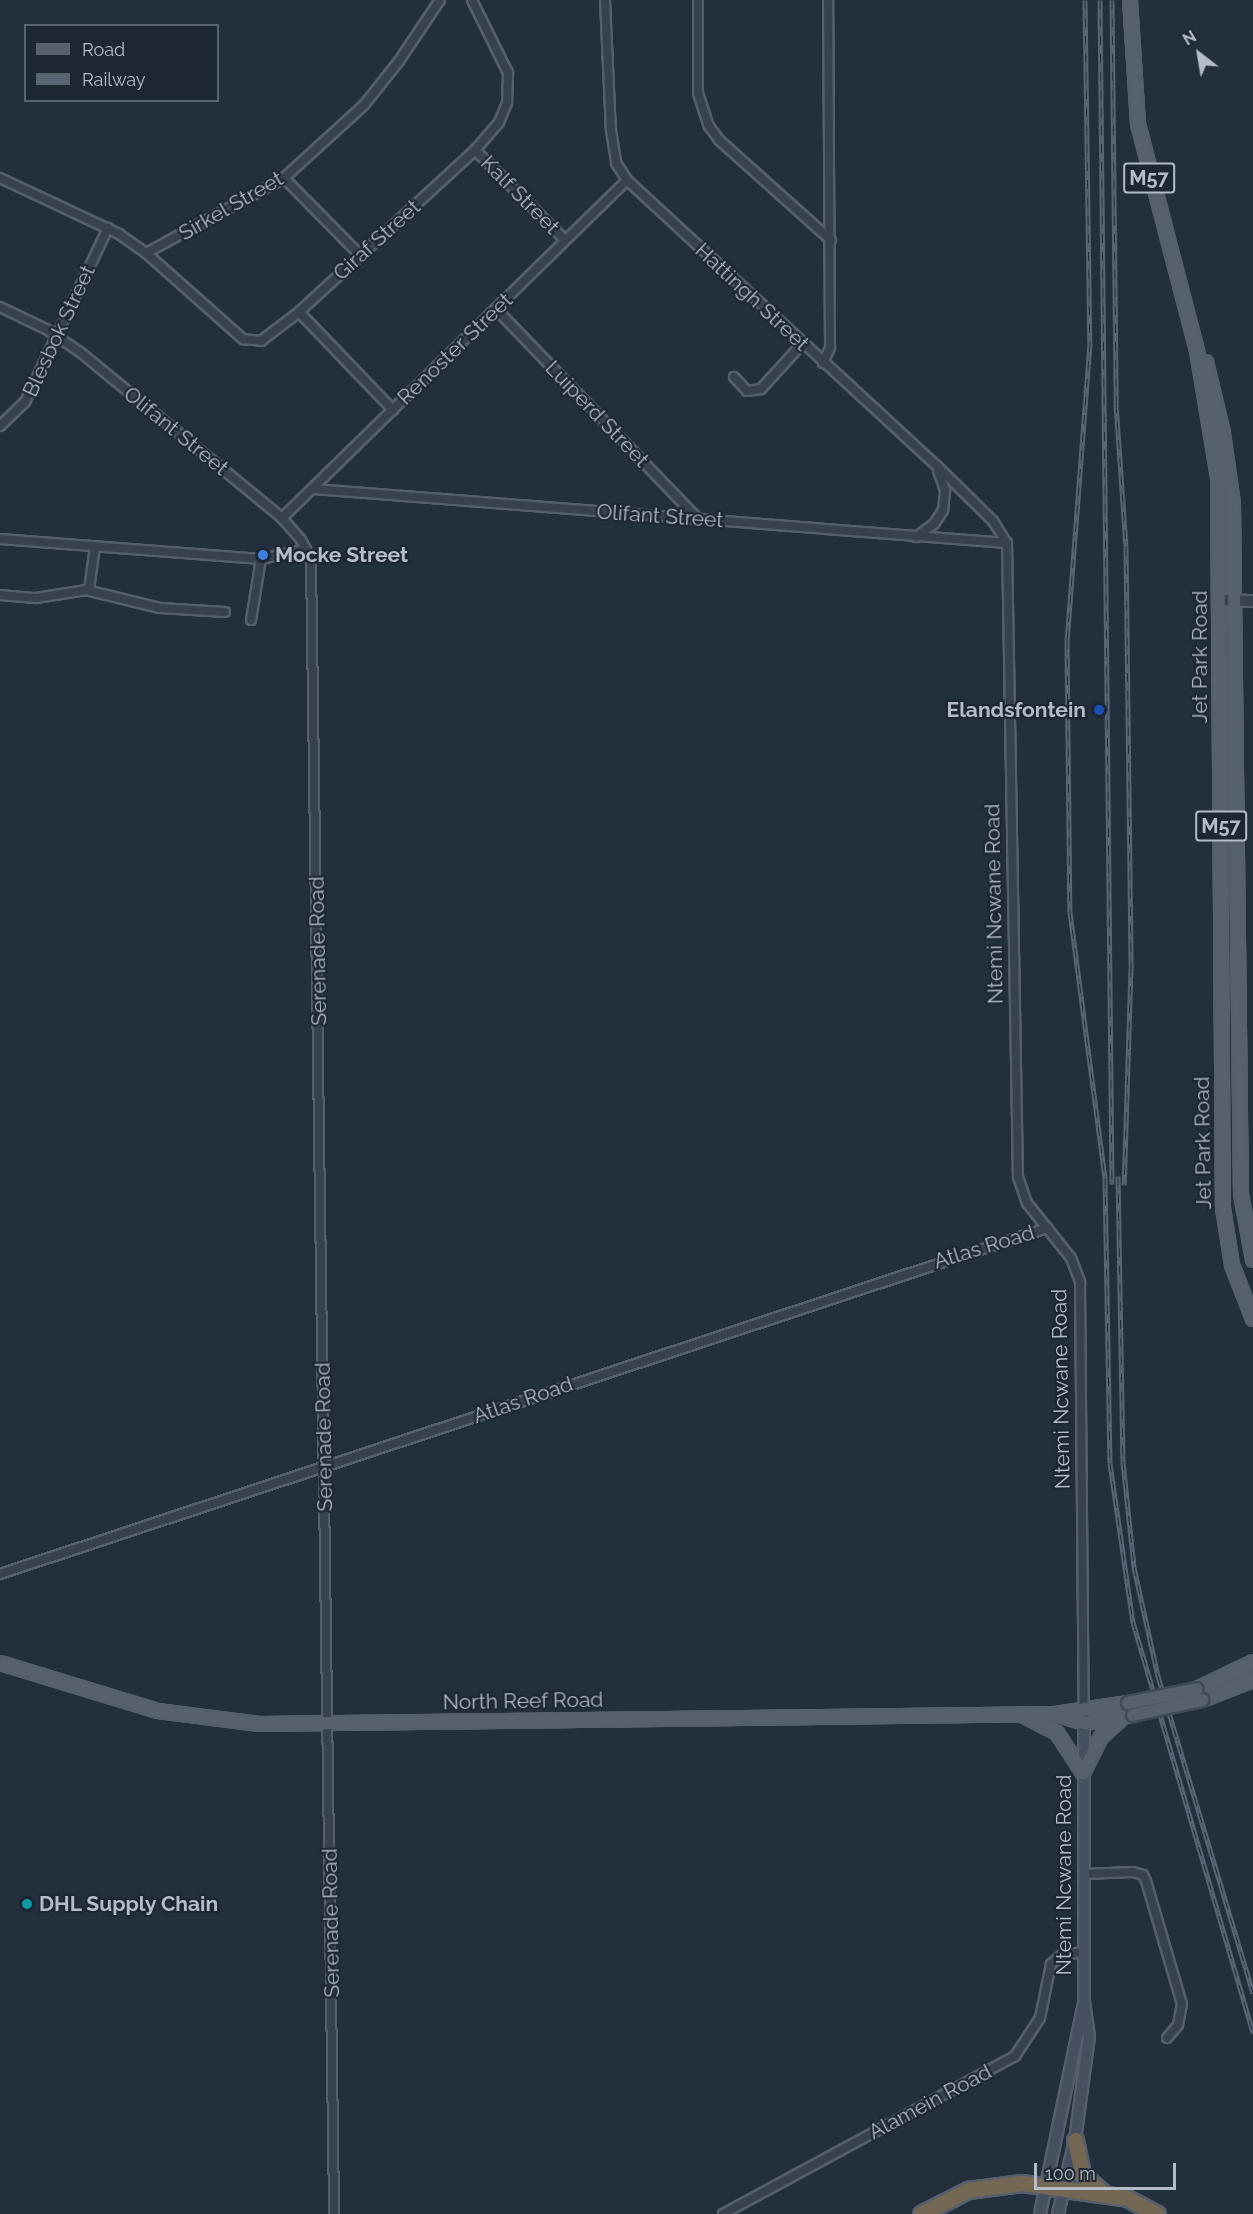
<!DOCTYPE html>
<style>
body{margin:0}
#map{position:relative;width:1253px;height:2214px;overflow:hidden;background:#242f3e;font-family:Raleway,sans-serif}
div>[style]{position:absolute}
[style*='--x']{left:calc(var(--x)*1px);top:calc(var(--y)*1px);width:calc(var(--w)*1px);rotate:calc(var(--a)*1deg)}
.roads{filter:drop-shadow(2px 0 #565f6c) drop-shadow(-2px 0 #565f6c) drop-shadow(0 2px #565f6c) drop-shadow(0 -2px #565f6c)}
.minor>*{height:8px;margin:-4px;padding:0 4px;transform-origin:4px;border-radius:4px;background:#38414e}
.tertiary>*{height:10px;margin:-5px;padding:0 5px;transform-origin:5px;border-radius:5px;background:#38414e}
.secondary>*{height:10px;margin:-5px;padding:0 5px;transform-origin:5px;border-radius:5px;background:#465061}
.primary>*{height:12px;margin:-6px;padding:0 6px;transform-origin:6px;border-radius:6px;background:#56606e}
.motorway>*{height:15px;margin:-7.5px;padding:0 7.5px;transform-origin:7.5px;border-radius:7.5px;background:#746855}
.rail>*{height:5px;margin-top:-2.5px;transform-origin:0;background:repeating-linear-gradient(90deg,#1d2633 0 9px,#5a6575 0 18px);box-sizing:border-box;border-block:2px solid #5a6575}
.bridges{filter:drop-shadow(2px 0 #414a57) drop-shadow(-2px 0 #414a57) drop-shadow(0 2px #414a57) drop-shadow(0 -2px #414a57)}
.primary-bridge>*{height:12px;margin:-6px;padding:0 6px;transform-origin:6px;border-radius:6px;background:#56606e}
.dots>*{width:16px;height:16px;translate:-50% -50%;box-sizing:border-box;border:3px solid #1d2633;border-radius:50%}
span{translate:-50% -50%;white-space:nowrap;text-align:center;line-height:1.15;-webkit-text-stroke:4.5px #1d2633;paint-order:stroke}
.shield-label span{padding:2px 4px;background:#1d2633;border:2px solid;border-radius:4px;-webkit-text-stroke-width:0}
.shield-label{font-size:20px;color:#b4bcc9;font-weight:700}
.street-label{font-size:21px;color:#b4bcc9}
.poi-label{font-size:21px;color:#b4bcc9;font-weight:700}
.left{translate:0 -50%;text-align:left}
.right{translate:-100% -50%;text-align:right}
.legend{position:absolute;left:24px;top:24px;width:195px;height:78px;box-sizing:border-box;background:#1d2633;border:2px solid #59626f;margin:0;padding:8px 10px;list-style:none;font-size:18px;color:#b4bcc9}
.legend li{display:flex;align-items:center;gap:12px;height:30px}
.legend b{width:30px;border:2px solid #59626f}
.north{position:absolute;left:1169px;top:24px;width:60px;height:60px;-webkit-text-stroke:4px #1d2633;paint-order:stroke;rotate:329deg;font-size:16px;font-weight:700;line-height:24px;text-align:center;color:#b4bcc9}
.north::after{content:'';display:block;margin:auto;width:21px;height:27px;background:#b4bcc9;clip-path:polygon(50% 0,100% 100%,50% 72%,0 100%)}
.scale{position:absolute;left:1034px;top:2163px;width:142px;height:27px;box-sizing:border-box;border:3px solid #b4bcc9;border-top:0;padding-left:8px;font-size:18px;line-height:21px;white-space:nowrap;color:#b4bcc9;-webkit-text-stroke:4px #1d2633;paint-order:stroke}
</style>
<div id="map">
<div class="roads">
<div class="minor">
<div style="--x:605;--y:0;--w:130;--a:87.4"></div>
<div style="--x:611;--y:130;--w:33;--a:81"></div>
<div style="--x:616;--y:163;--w:20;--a:57"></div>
<div style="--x:627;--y:180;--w:420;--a:42.7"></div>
<div style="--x:936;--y:465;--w:80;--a:44.5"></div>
<div style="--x:993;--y:521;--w:26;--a:58"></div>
<div style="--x:1007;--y:543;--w:634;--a:89.01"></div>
<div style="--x:1018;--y:1177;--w:28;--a:71"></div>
<div style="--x:1027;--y:1203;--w:70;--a:51.3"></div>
<div style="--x:1071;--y:1258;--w:26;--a:69"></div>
<div style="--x:1080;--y:1282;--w:425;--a:89.5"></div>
<div style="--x:698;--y:0;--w:93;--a:90"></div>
<div style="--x:698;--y:93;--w:35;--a:72"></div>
<div style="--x:709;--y:126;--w:17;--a:54"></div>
<div style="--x:719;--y:140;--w:150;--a:41.8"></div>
<div style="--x:475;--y:150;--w:127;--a:45"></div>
<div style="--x:0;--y:178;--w:132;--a:25.2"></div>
<div style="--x:119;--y:234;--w:33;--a:35"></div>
<div style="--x:146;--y:253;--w:130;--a:41.6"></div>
<div style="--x:243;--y:339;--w:18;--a:6"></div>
<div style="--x:261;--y:341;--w:48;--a:-37.3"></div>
<div style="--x:299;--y:312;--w:239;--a:-42.6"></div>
<div style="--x:475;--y:150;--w:37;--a:-49"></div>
<div style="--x:499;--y:122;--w:21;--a:-67"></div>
<div style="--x:507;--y:103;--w:30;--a:-88"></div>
<div style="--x:508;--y:73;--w:81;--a:-116.3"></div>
<div style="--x:284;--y:178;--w:108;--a:45.4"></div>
<div style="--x:146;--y:253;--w:157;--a:-28.5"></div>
<div style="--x:284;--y:178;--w:108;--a:-42.4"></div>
<div style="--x:364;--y:105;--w:56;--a:-51.5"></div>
<div style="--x:399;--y:61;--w:73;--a:-56.1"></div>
<div style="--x:0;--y:307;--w:51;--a:25.6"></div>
<div style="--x:46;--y:329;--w:41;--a:34.1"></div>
<div style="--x:80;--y:352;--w:261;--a:39.4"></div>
<div style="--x:282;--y:518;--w:29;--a:49"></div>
<div style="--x:301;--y:540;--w:22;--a:63"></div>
<div style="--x:311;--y:560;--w:1654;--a:89.2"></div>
<div style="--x:496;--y:309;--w:291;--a:46.1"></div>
<div style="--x:299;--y:312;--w:136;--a:46.2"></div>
<div style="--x:823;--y:363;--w:17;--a:-65"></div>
<div style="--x:830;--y:348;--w:348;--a:-90.3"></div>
<div style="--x:734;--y:377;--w:19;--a:47"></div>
<div style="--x:747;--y:391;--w:14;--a:-8"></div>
<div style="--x:761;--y:389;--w:61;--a:-47.7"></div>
<div style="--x:0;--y:426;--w:35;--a:-44"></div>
<div style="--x:25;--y:402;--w:193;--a:-64.5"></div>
<div style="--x:314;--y:489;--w:695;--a:4.46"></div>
<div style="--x:282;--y:518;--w:483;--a:-44.4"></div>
<div style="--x:916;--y:537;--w:22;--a:-36"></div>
<div style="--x:934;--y:524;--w:17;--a:-57"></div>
<div style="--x:943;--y:510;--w:20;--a:-84"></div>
<div style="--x:945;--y:490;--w:20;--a:-110"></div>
<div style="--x:0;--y:539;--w:262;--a:4.4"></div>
<div style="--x:261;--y:559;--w:46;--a:-12.5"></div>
<div style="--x:89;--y:590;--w:44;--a:-82.2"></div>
<div style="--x:0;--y:595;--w:36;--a:5"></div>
<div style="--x:36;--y:598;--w:51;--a:-9.1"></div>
<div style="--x:86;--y:590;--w:76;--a:13.7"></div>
<div style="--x:160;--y:608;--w:65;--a:3.5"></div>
<div style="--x:251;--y:620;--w:62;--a:-80.7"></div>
<div style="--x:0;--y:1574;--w:1103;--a:-18.29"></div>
<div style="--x:1084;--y:1874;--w:49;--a:-2.3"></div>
<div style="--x:1133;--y:1872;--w:10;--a:17"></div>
<div style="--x:1143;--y:1875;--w:7;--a:63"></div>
<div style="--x:1146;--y:1881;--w:128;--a:73.7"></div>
<div style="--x:1182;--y:2004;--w:21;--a:101"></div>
<div style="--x:1178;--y:2025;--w:17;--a:130"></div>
<div style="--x:723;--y:2214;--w:332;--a:-28.4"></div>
<div style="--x:1015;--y:2056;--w:45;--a:-56.7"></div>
<div style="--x:1040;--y:2018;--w:55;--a:-78.5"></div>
<div style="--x:1051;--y:1964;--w:14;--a:-39"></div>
<div style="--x:1062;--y:1955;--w:22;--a:-8"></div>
</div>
<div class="tertiary">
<div style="--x:1219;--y:600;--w:34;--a:2"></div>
</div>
<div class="secondary">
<div style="--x:1040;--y:2214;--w:216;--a:-78.2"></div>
<div style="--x:1058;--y:2214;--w:76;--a:-77.1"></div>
<div style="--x:1075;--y:2140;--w:104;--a:-82.3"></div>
<div style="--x:1089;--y:2037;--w:34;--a:-98"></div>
<div style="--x:1084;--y:2003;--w:296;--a:-90"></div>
</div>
<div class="primary">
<div style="--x:1130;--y:0;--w:124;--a:86.3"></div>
<div style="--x:1138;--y:124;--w:235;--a:75.4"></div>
<div style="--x:1197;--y:351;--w:129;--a:80.6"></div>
<div style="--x:1218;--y:478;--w:730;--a:89.61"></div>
<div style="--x:1223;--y:1208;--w:58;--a:81"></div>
<div style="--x:1232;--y:1265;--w:58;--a:68.7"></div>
<div style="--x:1206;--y:362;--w:73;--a:76.5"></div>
<div style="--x:1223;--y:433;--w:71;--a:81.9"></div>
<div style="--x:1233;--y:503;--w:691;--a:89.34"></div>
<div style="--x:1241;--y:1194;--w:67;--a:79.7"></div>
<div style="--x:0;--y:1663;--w:165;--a:16.9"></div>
<div style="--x:158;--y:1711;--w:102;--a:7.3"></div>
<div style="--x:259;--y:1724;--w:796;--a:-0.72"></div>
<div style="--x:1055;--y:1714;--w:74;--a:-8.6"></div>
<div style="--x:1197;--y:1689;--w:62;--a:-25.7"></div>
<div style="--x:1202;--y:1700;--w:55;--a:-21.4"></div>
<div style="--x:1055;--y:1714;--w:31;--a:17"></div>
<div style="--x:1085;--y:1723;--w:49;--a:-9.5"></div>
<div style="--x:1024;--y:1716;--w:37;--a:27"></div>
<div style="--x:1057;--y:1733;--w:48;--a:57"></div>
<div style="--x:1083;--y:1773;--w:40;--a:-63.4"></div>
<div style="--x:1101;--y:1737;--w:28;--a:-42"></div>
</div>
<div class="motorway">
<div style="--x:1075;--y:2140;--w:35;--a:78"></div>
<div style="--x:1082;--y:2174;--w:27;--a:42"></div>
<div style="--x:921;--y:2214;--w:53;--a:-27.1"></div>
<div style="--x:968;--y:2190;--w:54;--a:-7.4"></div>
<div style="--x:1022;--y:2183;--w:106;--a:8.1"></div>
<div style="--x:1127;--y:2198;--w:34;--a:28"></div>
</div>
</div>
<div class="rail">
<div style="--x:1085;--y:0;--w:343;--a:89.2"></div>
<div style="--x:1090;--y:343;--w:298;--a:94.4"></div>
<div style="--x:1067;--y:640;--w:272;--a:89.4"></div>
<div style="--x:1070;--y:912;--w:269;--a:82.5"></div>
<div style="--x:1105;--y:1179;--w:284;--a:89"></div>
<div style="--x:1110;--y:1463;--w:161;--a:81.8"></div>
<div style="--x:1133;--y:1622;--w:428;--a:73.7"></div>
<div style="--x:1100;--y:0;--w:1184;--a:89.42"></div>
<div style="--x:1112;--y:0;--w:404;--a:89.4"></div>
<div style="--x:1116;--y:404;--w:143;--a:86"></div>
<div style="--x:1126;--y:547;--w:421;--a:89.3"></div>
<div style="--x:1131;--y:968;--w:217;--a:91.8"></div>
<div style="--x:1118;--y:1176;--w:286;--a:89"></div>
<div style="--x:1123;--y:1462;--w:106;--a:84"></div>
<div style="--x:1134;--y:1567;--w:112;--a:77.6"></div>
<div style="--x:1158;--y:1676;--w:331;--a:73.3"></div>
</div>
<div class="bridges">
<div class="primary-bridge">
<div style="--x:1128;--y:1703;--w:70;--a:-11.5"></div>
<div style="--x:1133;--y:1715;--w:71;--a:-12.3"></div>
</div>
</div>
<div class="dots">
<div style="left:263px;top:555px;background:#3f7fe0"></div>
<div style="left:1099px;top:710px;background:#1a4fb4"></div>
<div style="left:27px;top:1904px;background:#0f9aa8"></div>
</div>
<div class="shield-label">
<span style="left:1149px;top:178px">M57</span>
<span style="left:1221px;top:826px">M57</span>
</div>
<div class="street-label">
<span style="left:520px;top:195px;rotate:45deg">Kalf Street</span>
<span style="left:231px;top:206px;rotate:-30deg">Sirkel Street</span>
<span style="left:377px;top:240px;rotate:-42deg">Giraf Street</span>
<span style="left:752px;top:297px;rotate:43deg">Hattingh Street</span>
<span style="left:59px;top:331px;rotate:-65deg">Blesbok Street</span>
<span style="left:455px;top:349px;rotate:-44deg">Renoster Street</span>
<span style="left:597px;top:414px;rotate:46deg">Luiperd Street</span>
<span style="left:176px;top:431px;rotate:39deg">Olifant Street</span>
<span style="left:660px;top:516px;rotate:4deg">Olifant Street</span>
<span style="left:1200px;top:657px;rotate:-90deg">Jet Park Road</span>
<span style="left:994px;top:904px;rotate:-91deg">Ntemi Ncwane Road</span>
<span style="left:318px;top:951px;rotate:-91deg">Serenade Road</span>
<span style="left:1203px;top:1143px;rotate:-91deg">Jet Park Road</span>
<span style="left:984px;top:1247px;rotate:-17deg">Atlas Road</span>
<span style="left:1061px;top:1389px;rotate:-91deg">Ntemi Ncwane Road</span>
<span style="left:523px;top:1400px;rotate:-19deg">Atlas Road</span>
<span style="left:324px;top:1437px;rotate:-91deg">Serenade Road</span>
<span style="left:523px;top:1701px;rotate:-1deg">North Reef Road</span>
<span style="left:1064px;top:1875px;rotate:-90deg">Ntemi Ncwane Road</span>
<span style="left:331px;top:1923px;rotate:-91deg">Serenade Road</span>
<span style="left:930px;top:2102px;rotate:-28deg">Alamein Road</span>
</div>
<div class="poi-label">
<span class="left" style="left:275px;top:555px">Mocke Street</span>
<span class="right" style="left:1086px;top:710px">Elandsfontein</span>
<span class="left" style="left:39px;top:1904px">DHL Supply Chain</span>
</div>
<ul class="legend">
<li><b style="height:8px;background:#56606e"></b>Road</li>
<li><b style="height:8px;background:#5a6575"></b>Railway</li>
</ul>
<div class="north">N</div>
<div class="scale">100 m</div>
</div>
